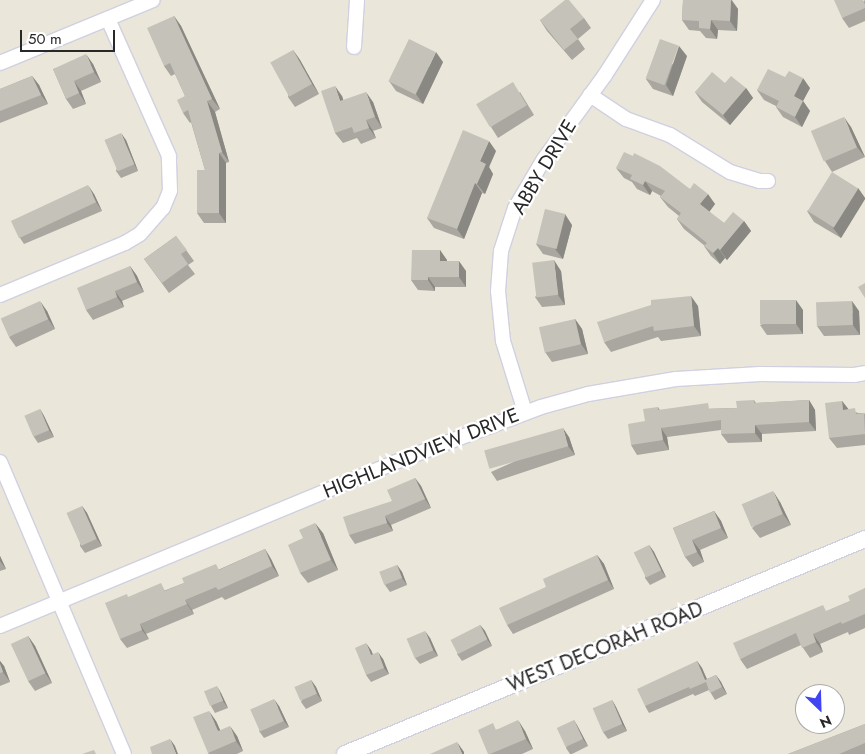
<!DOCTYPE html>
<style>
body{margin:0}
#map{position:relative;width:865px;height:754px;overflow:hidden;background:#eae6da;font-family:Jost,sans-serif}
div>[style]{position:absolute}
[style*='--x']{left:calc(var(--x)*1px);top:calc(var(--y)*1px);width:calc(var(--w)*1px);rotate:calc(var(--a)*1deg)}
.roads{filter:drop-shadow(1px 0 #d0d0e1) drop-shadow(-1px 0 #d0d0e1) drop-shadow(0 1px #d0d0e1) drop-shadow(0 -1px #d0d0e1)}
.minor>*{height:14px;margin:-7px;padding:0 7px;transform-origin:7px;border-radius:7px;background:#fff}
.tertiary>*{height:16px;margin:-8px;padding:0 8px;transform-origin:8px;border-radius:8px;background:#fff}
.wall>*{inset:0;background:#a9a7a0}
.shaded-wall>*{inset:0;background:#8a8882}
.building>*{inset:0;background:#c5c2ba;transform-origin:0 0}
span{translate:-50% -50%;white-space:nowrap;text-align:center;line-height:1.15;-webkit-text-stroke:4.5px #fff;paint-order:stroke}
.street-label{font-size:20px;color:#282828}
.north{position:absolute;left:795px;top:684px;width:50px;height:50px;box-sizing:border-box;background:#fff;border:1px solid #a9a9a9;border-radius:50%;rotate:156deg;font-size:14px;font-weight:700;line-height:20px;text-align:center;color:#282828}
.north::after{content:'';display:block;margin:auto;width:18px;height:22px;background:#4145f1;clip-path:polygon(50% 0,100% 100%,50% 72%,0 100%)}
.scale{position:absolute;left:20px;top:30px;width:95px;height:22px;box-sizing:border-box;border:2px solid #282828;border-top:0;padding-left:6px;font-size:15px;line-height:18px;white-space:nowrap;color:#282828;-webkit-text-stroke:4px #fff;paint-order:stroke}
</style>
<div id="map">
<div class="roads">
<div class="minor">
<div style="--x:354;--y:47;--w:47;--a:-86.3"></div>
<div style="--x:0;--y:63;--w:165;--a:-22.4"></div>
<div style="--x:590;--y:95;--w:43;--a:33.7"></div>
<div style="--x:626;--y:119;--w:47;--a:20"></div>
<div style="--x:670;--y:135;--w:70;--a:31.7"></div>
<div style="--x:730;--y:172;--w:31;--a:17"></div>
<div style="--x:760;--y:181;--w:8;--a:0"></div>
<div style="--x:0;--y:295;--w:135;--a:-22.6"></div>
<div style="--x:125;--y:243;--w:17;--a:-31"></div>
<div style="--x:140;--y:234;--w:35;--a:-49"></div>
<div style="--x:163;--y:208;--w:18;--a:-68"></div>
<div style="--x:170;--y:191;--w:35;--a:-92"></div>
<div style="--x:169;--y:156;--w:150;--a:-114"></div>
<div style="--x:525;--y:412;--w:74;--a:-107.2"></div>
<div style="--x:503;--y:341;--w:50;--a:-95.7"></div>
<div style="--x:498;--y:291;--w:40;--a:-85.7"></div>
<div style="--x:501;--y:251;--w:45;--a:-72"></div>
<div style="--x:515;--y:208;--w:57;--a:-59.4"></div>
<div style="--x:544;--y:159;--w:104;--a:-54"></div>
<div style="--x:605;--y:75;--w:89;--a:-57.4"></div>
<div style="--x:0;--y:462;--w:317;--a:67"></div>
<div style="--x:0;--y:626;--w:425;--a:-22.5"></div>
<div style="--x:393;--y:463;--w:158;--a:-20.7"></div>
<div style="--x:541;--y:407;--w:49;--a:-15.5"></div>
<div style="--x:588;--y:394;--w:89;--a:-9.7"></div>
<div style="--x:676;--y:379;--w:84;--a:-3.4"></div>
<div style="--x:760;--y:374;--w:94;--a:0.6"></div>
<div style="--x:854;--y:375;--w:11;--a:-10"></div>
</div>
<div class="tertiary">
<div style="--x:345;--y:754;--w:563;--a:-22.46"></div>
</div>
</div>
<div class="wall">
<div style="clip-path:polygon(683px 0,732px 0,738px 9px,737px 31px,718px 30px,717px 39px,706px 38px,700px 31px,689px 30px,682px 20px)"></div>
<div style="clip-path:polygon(865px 0,865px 21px,849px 28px,842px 18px)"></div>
<div style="clip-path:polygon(174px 16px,181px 26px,220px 109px,215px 112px,229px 162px,226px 163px,226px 223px,204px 223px,197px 213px,205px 170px,191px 122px,190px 123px,183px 113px,185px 96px,175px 74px,171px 76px,164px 66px)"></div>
<div style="clip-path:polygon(584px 18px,591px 28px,578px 39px,585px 49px,572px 60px,547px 31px,540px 20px)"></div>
<div style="clip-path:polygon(293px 50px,300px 60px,319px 94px,295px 107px,288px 97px)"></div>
<div style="clip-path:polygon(687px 56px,673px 96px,653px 89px,646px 79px)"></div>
<div style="clip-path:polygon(443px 62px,423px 104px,396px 91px,389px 81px)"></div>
<div style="clip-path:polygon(93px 64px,101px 82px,81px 91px,86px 104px,73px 109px,66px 99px,53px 69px)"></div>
<div style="clip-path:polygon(32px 76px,39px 85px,48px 104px,0 123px,0 89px)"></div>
<div style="clip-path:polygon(785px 77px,810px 88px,803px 101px,810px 111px,802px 127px,783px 117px,776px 107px,776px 106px,764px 100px,757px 90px)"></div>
<div style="clip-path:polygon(725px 83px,746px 88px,753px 98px,730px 125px,702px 102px,695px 92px)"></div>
<div style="clip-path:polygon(520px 92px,534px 115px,498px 138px,491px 127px)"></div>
<div style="clip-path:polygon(342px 96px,343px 100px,373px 102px,382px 128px,373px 131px,376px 138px,361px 144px,357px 138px,343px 143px,335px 133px)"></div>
<div style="clip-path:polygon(851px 127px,865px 157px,832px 172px,825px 161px)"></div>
<div style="clip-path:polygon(126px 140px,138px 171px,121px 178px,116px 171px)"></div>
<div style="clip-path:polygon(496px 151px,489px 167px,493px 174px,485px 194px,482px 193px,464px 239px,434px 228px,427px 218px)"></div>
<div style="clip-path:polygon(616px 168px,690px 189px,715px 204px,709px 212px,724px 223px,744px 221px,751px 231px,727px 260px,725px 258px,720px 264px,711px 256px,704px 246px,705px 246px,684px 229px,677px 219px,679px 216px,668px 207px,660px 197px,661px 196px,652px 191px,650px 195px,637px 189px,632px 182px,624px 178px)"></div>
<div style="clip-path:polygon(858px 188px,865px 198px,865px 199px,841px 238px,814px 222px,807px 211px)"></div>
<div style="clip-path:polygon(94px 194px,102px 211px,24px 244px,18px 235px)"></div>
<div style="clip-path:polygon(572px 225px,563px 259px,543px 254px,536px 244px)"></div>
<div style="clip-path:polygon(176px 236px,194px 261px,188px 265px,195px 274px,169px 293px,144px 259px)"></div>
<div style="clip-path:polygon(440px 250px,447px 261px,466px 271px,466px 287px,435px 287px,435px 291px,418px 290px,411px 280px)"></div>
<div style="clip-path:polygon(130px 266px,137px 276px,144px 292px,122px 301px,124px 307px,93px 320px,86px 310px)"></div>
<div style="clip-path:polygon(561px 271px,565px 305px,542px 307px,535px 297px)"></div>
<div style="clip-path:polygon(698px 306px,701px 336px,661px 341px,658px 337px,611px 352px,604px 342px)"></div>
<div style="clip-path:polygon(803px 310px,803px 334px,767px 335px,760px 325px)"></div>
<div style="clip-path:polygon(47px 311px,55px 329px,16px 347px,9px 337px)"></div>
<div style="clip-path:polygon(859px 311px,860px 335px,824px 336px,817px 326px)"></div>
<div style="clip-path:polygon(575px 319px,582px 329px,588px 354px,552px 362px,545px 352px)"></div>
<div style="clip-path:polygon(754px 400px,756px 403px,809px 400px,815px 410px,816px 431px,762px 434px,762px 442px,728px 443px,721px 434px,721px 430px,667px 437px,669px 450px,637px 455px,631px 445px,645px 421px,658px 407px,660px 410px,737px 408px)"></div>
<div style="clip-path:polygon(842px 401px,848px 409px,858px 413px,864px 413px,865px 414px,865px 445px,837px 448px,829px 438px)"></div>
<div style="clip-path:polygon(40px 409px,44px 416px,54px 437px,38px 443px,34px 437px)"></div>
<div style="clip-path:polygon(569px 437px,575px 455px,497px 481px,491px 472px)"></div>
<div style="clip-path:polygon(415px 478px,421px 486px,431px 508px,391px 525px,393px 531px,355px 544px,349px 535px,392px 501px)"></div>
<div style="clip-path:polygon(780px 502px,791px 525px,760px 538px,752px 528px)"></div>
<div style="clip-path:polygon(82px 506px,87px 513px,102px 546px,85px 553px,80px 546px)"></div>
<div style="clip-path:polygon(714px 511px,721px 521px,728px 538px,700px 550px,704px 562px,693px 567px,685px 557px,673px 528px)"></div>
<div style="clip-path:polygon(323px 533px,338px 570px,308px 583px,300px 573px)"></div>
<div style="clip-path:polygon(649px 545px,654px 552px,666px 577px,650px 585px,645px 578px)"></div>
<div style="clip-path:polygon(265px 549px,271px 559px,279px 576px,225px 600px,222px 597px,192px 610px,194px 614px,146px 634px,149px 639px,127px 648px,120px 639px,129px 597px,166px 590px,220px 569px)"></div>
<div style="clip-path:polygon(597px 555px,604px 564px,614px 589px,513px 634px,507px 625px,546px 587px)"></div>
<div style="clip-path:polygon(0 556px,6px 569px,0 571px)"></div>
<div style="clip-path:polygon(397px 565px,402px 572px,407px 585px,390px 592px,385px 585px)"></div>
<div style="clip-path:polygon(865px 588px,865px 628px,849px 635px,848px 632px,820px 644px,823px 652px,810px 658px,801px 645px,747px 669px,740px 659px,827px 611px,850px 601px)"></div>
<div style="clip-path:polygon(480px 625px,485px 631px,492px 646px,462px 661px,457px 654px)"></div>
<div style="clip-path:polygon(28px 636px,35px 646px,52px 683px,35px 691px,28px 681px)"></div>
<div style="clip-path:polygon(430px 638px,438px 656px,420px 664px,415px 658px)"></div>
<div style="clip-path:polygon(371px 650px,373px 655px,383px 659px,389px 674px,371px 682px,366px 675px)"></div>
<div style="clip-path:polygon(0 661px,4px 666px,10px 682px,0 686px)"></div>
<div style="clip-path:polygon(697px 661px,702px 668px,707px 679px,716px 675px,721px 682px,727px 694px,715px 700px,709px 690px,695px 696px,693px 694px,649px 713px,645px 706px)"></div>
<div style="clip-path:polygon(311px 680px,316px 687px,322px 701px,306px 709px,301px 702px)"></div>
<div style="clip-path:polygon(221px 693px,228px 708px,215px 713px,211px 706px)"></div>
<div style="clip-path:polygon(612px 700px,616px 707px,627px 731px,608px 739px,603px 732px)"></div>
<div style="clip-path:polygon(279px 706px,289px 727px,264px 738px,259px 731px)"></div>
<div style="clip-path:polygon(574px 720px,578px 727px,588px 746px,572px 754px,570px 754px,566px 748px)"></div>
<div style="clip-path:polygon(216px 721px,220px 730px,237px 736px,243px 751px,237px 754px,209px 754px,208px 753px)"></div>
<div style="clip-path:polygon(865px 724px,865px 754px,788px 754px)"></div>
<div style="clip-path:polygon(497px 729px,525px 731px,533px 749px,522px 754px,488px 754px)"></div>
</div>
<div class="shaded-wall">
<div style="clip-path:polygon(731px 0,738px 9px,737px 31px,730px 21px)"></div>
<div style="clip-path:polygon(174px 16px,181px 26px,220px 109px,212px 99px)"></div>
<div style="clip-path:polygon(711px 20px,718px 30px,717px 39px,710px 29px)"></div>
<div style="clip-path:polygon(679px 46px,687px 56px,673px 96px,666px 85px)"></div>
<div style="clip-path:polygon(293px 50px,300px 60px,319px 94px,312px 84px)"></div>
<div style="clip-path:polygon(436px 52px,443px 62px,423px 104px,416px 94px)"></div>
<div style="clip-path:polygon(86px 54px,93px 64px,101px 82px,94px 72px)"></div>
<div style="clip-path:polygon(32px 76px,39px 85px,48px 104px,41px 95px)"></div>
<div style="clip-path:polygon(803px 78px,810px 88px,803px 101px,810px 111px,802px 127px,795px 117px,794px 96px)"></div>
<div style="clip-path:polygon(74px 81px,81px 91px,86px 104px,79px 93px)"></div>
<div style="clip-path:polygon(335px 86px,342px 96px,347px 111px,340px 101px)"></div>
<div style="clip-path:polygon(746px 88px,753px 98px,730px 125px,723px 115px)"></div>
<div style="clip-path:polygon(366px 92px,373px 102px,382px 128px,375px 117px)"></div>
<div style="clip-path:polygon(207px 101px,215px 112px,229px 162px,222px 152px)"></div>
<div style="clip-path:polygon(844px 117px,851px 127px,865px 157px,857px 147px)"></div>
<div style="clip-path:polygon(366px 120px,373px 131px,376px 138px,369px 128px)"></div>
<div style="clip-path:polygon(121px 133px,126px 140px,138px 171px,134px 164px)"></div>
<div style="clip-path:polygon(489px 141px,496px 151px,489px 167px,493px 174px,485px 194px,477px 184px,480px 161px)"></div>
<div style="clip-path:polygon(219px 153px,226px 163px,226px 223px,219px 213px)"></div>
<div style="clip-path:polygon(645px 181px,652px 191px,650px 195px,643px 185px)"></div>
<div style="clip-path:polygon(475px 183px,482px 193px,464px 239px,457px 229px)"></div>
<div style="clip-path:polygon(88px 185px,94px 194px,102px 211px,96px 202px)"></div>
<div style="clip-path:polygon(858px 188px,865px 198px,865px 199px,841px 238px,833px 228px)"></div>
<div style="clip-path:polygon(708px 194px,715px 204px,707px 215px,700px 204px)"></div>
<div style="clip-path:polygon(565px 214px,572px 225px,563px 259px,555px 249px)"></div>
<div style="clip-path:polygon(744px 221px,751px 231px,727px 260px,720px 250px)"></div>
<div style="clip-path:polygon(718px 248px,725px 258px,720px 264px,713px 253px)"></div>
<div style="clip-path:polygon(440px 250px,447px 260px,447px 271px,440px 261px)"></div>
<div style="clip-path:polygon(554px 260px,561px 271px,565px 305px,558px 295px)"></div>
<div style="clip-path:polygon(459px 261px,466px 271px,466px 287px,459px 277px)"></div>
<div style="clip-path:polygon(130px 266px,137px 276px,144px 292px,137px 282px)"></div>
<div style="clip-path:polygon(428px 277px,435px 287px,435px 291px,428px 280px)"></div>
<div style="clip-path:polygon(115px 291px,122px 301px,124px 307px,117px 297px)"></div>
<div style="clip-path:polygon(691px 296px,698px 306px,701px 336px,694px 326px)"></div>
<div style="clip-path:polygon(796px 300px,803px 310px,803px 334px,796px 324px)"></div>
<div style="clip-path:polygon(40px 301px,47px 311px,55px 329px,48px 319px)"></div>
<div style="clip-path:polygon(852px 301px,859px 311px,860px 335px,853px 325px)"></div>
<div style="clip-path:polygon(575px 319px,582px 329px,588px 354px,581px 344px)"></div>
<div style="clip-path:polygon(809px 400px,815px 410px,816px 431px,809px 422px)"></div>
<div style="clip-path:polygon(842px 401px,850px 411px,843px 410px)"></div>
<div style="clip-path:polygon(40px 409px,44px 416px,54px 437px,49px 430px)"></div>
<div style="clip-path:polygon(755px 425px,762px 434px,762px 442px,755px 433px)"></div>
<div style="clip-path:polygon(563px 428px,569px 437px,575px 455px,568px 446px)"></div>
<div style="clip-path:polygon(661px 428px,667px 437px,669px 450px,663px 440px)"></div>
<div style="clip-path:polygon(415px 478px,421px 486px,431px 508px,425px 499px)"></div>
<div style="clip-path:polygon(773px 491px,780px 502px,791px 525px,783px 514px)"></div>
<div style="clip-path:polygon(82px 506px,87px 513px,102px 546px,97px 539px)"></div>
<div style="clip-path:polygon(714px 511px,721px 521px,728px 538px,721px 528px)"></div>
<div style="clip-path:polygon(385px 516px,391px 525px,393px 531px,387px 523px)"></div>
<div style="clip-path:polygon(315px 523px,323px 533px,338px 570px,331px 560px)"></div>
<div style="clip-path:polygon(692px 540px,700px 550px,704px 562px,697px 552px)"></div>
<div style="clip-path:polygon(649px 545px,654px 552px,666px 577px,661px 570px)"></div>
<div style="clip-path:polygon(265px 549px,271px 559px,279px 576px,272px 566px)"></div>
<div style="clip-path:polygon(597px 555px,604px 564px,614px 589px,608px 580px)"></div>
<div style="clip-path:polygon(0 556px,6px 569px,0 561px)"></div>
<div style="clip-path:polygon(397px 565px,402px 572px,407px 585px,402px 578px)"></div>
<div style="clip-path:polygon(185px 600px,192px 610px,194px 614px,187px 604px)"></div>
<div style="clip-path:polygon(140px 624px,149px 639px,142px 630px)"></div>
<div style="clip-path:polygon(480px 625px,485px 631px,492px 646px,487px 639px)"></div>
<div style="clip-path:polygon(425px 631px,430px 638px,438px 656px,433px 650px)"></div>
<div style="clip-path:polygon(813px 634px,820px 644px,823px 652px,816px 642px)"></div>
<div style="clip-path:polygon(28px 636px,35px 646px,52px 683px,45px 673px)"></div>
<div style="clip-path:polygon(366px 643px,371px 650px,376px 662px,371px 655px)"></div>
<div style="clip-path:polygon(378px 652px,383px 659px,389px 674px,384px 668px)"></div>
<div style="clip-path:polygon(0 661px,4px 666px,10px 682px,3px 672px,0 664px)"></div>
<div style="clip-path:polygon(697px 661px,702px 668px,710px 687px,705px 680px)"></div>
<div style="clip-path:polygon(716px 675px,721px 682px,727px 694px,722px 687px)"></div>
<div style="clip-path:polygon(311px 680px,316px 687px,322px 701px,317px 694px)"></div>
<div style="clip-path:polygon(217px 686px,221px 693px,228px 708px,223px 701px)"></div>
<div style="clip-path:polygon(274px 699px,279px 706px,289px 727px,284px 721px)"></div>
<div style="clip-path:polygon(612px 700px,616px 707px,627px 731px,622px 724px)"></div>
<div style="clip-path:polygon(209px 711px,216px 721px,225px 741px,218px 731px)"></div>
<div style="clip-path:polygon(518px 720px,525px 731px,533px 749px,526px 739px)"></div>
<div style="clip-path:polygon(574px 720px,578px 727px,588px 746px,583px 739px)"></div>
<div style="clip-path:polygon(230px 726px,237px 736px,243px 751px,236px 741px)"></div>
<div style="clip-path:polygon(170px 739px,175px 746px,178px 754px,176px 754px)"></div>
<div style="clip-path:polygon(457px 742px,464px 752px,464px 754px,462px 754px)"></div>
</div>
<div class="building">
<div style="clip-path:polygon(565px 0,569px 0,584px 18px,570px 29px,578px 39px,564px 50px,540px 20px)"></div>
<div style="clip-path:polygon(683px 0,731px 0,730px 21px,711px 20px,710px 29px,699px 28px,699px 21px,682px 20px)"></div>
<div style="clip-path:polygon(834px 0,863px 0,865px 5px,865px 8px,842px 18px)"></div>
<div style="clip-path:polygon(174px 16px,212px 99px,207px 101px,222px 152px,219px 153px,219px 213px,197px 213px,197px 170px,205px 170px,188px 110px,183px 113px,177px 100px,185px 96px,170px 63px,164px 66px,147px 28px)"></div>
<div style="left:409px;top:39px;width:30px;height:47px;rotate:26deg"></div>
<div style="left:660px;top:39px;width:20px;height:42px;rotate:20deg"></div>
<div style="left:293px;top:50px;width:39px;height:26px;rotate:61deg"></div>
<div style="clip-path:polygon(86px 54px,94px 72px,74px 81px,79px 93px,66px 99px,53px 69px)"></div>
<div style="clip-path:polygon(768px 69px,785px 77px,789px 71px,803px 78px,794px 96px,803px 101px,795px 117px,776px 107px,779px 101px,757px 90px)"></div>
<div style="clip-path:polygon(712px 72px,725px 83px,731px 76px,746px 88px,723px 115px,695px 92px)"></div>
<div style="clip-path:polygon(32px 76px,41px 95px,0 111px,0 89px)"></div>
<div style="left:513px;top:82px;width:27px;height:43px;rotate:59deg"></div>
<div style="clip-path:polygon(335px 86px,340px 101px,366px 92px,375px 117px,366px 120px,369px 128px,354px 133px,352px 127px,335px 133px,321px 91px)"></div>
<div style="left:844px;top:117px;width:33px;height:36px;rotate:67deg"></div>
<div style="clip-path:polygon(463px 130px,489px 141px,480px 161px,486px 164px,477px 184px,475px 183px,457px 229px,427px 218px)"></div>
<div style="left:121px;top:133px;width:34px;height:18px;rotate:67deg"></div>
<div style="clip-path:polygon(624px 152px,633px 156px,634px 153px,660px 166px,690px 189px,694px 183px,708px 194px,700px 204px,724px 223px,733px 212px,744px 221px,720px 250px,718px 248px,713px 253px,704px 246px,707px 243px,677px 219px,681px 213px,660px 197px,665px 191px,645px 181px,643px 185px,630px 179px,632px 175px,616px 168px)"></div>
<div style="left:832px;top:172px;width:31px;height:46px;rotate:32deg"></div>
<div style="left:88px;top:185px;width:19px;height:85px;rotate:65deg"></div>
<div style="left:545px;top:209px;width:21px;height:36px;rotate:14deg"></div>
<div style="clip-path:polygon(176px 236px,187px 250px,181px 254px,188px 264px,162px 283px,144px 259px)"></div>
<div style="clip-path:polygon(412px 250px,440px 250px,440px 261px,459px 261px,459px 277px,428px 277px,428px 280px,411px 280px)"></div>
<div style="left:554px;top:260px;width:35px;height:22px;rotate:83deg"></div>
<div style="clip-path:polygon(130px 266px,137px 282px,115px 291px,117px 297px,86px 310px,77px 288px)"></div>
<div style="clip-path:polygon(865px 283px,865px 298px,858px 287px)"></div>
<div style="clip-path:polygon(691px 296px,694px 326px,654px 331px,653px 326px,604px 342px,597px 322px,651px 305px,651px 300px)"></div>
<div style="left:796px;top:300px;width:24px;height:36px;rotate:90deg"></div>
<div style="left:40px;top:301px;width:20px;height:43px;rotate:66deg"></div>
<div style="left:852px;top:301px;width:24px;height:36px;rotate:88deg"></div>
<div style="left:575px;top:319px;width:26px;height:37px;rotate:77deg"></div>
<div style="clip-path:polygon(754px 400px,754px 403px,809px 400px,809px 422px,755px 425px,755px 433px,721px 434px,721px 420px,661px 428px,663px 440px,631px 445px,628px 424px,645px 421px,643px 409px,658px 407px,658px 410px,708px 403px,709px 409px,737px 408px,736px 401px)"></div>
<div style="clip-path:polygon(842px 401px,843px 410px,855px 408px,856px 414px,864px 413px,865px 434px,829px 438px,825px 403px)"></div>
<div style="left:40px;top:409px;width:23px;height:17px;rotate:67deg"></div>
<div style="left:563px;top:428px;width:19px;height:82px;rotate:74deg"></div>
<div style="clip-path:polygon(415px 478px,425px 499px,385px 516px,387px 523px,349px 535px,343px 517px,392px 501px,387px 490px)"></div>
<div style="left:773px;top:491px;width:25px;height:34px;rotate:67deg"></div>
<div style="left:82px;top:506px;width:36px;height:17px;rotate:66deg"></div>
<div style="clip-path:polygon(714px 511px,721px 528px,692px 540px,697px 552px,685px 557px,673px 528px)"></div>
<div style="clip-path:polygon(315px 523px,331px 560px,300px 573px,288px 545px,303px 538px,299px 530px)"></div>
<div style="left:649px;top:545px;width:28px;height:17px;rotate:64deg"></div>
<div style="clip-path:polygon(265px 549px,272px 566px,218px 590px,216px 587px,185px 600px,187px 604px,140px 624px,142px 630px,120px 639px,105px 603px,127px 594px,128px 597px,161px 583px,165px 591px,184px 583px,182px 578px,216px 564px,219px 570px)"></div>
<div style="clip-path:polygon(597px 555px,608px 580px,507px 625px,499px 608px,546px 587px,543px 579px)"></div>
<div style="left:397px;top:565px;width:14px;height:19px;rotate:69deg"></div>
<div style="clip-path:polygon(865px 588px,865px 614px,842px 624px,841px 622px,813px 634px,816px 642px,802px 648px,796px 633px,740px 659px,733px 643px,823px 605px,826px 611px,850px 601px,848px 596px)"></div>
<div style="left:480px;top:625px;width:16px;height:33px;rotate:63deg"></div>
<div style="left:425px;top:631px;width:21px;height:20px;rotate:67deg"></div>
<div style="left:28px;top:636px;width:41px;height:19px;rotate:65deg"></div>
<div style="clip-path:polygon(366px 643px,371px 655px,378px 652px,384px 668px,366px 675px,355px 648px)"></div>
<div style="clip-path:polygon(697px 661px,705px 680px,716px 675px,722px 687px,710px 693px,706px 682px,690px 689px,689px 687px,645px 706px,637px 689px)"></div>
<div style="clip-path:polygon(0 664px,3px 672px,0 673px)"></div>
<div style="left:311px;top:680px;width:15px;height:18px;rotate:67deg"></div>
<div style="left:217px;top:686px;width:16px;height:14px;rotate:68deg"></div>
<div style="left:274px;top:699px;width:24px;height:26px;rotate:66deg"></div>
<div style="left:612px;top:700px;width:26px;height:21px;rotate:67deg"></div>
<div style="clip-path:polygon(209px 711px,218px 731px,230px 726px,236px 741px,208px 753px,193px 717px)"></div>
<div style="clip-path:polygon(518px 720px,526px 739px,490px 754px,488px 754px,478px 730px,493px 723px,496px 730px)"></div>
<div style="left:574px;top:720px;width:21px;height:19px;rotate:65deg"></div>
<div style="clip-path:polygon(865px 724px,865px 743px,839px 754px,788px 754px)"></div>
<div style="clip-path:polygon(170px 739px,176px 754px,152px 754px,150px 747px)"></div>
<div style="clip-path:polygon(457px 742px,462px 754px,430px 754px)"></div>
<div style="clip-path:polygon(94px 750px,96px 754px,82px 754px)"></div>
</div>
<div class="street-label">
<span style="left:544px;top:167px;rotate:-59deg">ABBY DRIVE</span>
<span style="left:421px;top:453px;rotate:-22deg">HIGHLANDVIEW DRIVE</span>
<span style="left:605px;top:647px;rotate:-22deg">WEST DECORAH ROAD</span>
</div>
<div class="north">N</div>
<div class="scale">50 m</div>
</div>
